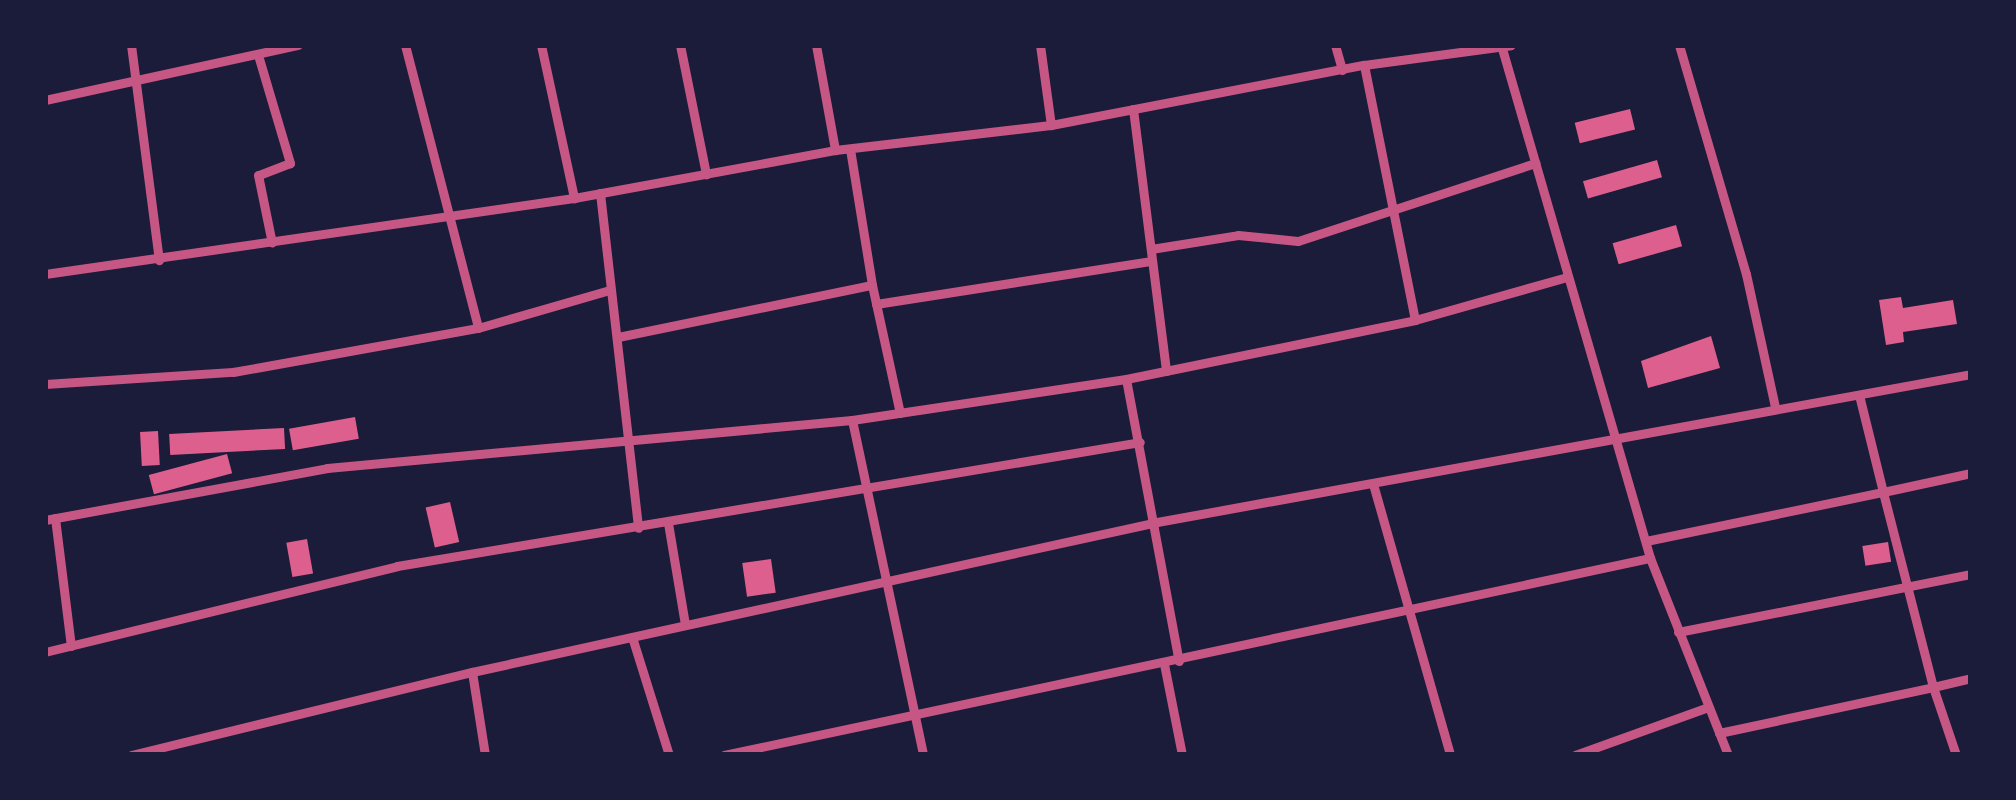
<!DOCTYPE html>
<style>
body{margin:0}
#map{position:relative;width:2016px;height:800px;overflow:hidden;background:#1b1b3a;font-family:"DejaVu Sans",sans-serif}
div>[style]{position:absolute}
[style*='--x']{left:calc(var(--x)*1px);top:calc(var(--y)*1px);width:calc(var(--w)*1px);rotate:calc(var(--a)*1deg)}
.building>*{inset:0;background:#dd5f8e;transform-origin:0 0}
.minor>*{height:9px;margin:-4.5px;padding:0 4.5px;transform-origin:4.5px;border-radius:4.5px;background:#c65784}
span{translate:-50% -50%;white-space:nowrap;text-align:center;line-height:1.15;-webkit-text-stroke:8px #1b1b3a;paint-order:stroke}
.frame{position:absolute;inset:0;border:48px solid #1b1b3a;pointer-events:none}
</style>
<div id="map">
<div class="building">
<div style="left:1630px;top:109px;width:21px;height:57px;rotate:76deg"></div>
<div style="left:1657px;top:160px;width:18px;height:77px;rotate:74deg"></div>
<div style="left:1676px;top:225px;width:22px;height:66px;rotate:74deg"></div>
<div style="clip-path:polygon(1901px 297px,1903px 308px,1953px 300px,1957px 324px,1903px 332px,1904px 342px,1886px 345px,1879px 300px)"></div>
<div style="clip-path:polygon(1711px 336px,1720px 368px,1648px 388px,1641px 361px)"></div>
<div style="left:355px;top:417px;width:22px;height:67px;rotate:80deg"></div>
<div style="left:284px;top:428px;width:21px;height:115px;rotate:87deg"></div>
<div style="left:158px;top:431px;width:34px;height:18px;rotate:87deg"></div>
<div style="left:227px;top:454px;width:20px;height:81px;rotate:75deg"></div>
<div style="left:450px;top:502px;width:41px;height:25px;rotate:77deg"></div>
<div style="left:307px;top:539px;width:35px;height:21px;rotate:80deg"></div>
<div style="left:1888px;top:542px;width:20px;height:26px;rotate:81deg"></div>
<div style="left:771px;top:559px;width:34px;height:29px;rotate:82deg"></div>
</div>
<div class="minor">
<div style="--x:131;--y:45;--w:217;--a:82.6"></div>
<div style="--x:405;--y:45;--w:292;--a:75.5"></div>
<div style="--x:541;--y:45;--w:157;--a:77.8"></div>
<div style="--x:680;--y:45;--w:132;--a:78.6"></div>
<div style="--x:816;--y:45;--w:107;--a:79.7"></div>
<div style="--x:1040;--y:45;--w:81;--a:82.2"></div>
<div style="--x:1335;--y:45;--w:26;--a:74"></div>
<div style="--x:1501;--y:45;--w:534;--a:73.8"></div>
<div style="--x:1650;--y:558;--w:212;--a:68.4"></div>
<div style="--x:1679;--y:45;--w:239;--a:73.7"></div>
<div style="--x:1746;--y:274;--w:136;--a:77.7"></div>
<div style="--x:258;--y:55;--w:113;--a:73.5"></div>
<div style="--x:290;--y:163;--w:34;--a:159"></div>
<div style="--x:258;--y:175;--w:69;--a:78.4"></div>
<div style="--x:1364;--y:65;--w:260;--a:78.7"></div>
<div style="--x:45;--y:100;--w:259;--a:-12.3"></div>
<div style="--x:1133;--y:109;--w:264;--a:82.8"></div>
<div style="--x:850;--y:149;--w:138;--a:80.8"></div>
<div style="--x:600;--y:193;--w:337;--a:83.5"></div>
<div style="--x:1151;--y:249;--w:88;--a:-9.1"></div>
<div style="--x:1238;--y:235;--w:60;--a:5.7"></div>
<div style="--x:1298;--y:241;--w:250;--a:-18.2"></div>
<div style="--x:45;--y:274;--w:534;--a:-8.18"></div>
<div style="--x:574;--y:198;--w:265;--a:-10.4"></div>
<div style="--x:835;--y:150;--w:217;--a:-6.6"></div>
<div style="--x:1051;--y:125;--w:319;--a:-10.9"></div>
<div style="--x:1364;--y:65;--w:148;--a:-7.7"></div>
<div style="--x:876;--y:304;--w:279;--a:-8.9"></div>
<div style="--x:618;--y:337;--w:259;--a:-11.6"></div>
<div style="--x:872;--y:285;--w:131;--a:77.7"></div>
<div style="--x:1126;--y:379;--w:287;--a:79.4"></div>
<div style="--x:45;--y:384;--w:188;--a:-3.7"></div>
<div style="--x:233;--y:372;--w:249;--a:-10.2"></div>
<div style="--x:478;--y:328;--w:137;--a:-16.1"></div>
<div style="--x:852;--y:420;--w:342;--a:78"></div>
<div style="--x:1373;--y:484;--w:282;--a:74.1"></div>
<div style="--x:55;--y:518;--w:129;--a:82.9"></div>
<div style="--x:45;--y:520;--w:287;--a:-10.4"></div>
<div style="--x:327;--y:468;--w:527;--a:-5.22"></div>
<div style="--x:852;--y:420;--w:277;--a:-8.5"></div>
<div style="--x:1126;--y:379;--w:295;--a:-11.5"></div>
<div style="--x:1415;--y:320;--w:158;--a:-15.8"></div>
<div style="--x:668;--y:523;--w:103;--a:80.5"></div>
<div style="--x:1646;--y:541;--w:242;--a:-11.7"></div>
<div style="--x:1883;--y:492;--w:100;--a:-103.9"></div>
<div style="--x:1678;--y:632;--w:299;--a:-11.2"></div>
<div style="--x:632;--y:637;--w:124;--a:72.6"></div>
<div style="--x:45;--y:652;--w:362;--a:-13.7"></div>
<div style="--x:397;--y:566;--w:753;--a:-9.47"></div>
<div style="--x:1164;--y:664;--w:93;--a:78.8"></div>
<div style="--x:472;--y:672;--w:84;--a:81.1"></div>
<div style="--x:1719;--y:733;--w:219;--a:-12.1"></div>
<div style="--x:1933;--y:687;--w:201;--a:-104.4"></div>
<div style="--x:1883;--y:492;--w:90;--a:-12.2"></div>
<div style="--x:131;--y:755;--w:351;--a:-13.7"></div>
<div style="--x:472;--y:672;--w:701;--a:-12.35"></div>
<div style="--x:1157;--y:522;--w:827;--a:-10.3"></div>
<div style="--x:724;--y:755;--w:947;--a:-12.01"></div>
<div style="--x:1575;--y:755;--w:141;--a:-19.8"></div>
<div style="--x:1956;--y:755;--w:72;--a:-108.7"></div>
<div style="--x:1933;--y:687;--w:39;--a:-13"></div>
</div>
<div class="frame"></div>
</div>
